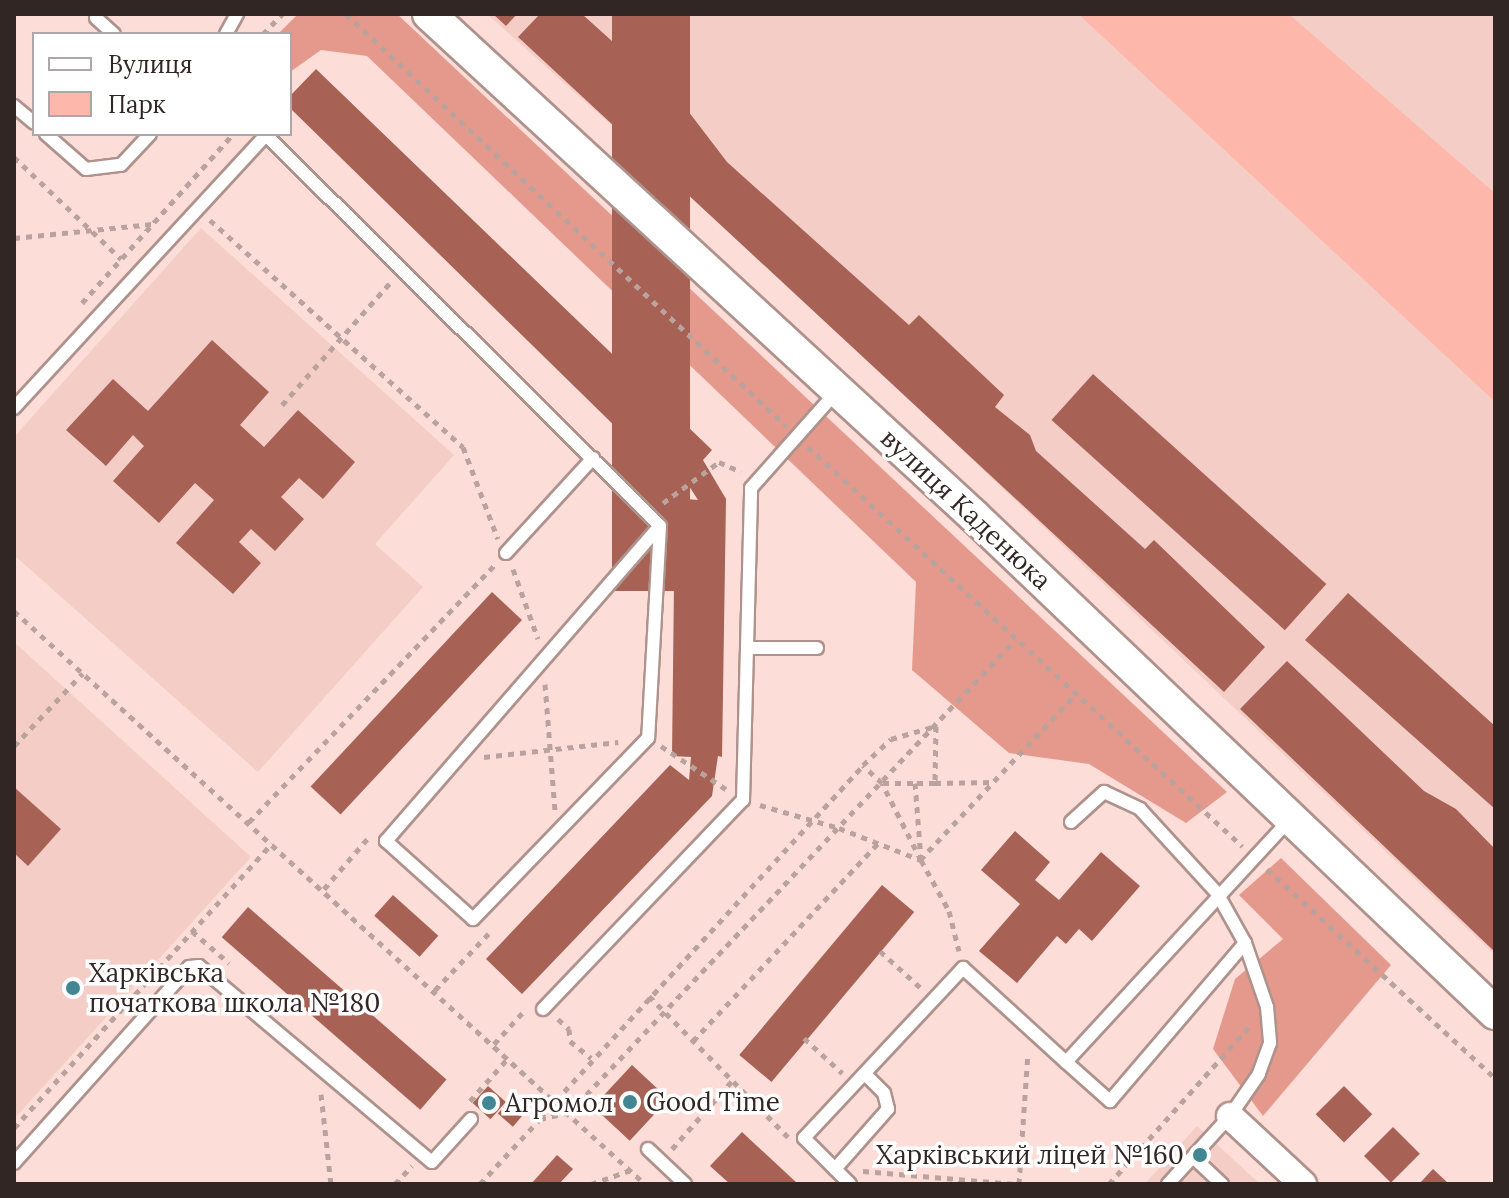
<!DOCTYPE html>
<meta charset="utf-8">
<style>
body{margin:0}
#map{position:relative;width:1509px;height:1198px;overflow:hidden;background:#fcddd7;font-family:Lora,serif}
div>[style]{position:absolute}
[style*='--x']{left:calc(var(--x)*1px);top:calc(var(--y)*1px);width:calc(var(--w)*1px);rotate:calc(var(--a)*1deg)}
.built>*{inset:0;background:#f4cec6}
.green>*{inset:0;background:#feb8ab}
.forest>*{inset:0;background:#e5998c}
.building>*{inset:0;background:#a76155;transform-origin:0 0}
.path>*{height:5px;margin-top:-2.5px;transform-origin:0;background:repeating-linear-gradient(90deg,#baa29d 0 6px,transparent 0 12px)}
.roads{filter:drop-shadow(2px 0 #ae928c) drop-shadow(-2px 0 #ae928c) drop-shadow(0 2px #ae928c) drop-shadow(0 -2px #ae928c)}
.service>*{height:12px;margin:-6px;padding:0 6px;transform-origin:6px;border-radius:6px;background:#fff}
.minor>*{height:26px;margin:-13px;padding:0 13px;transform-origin:13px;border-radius:13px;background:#fff}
.tertiary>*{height:32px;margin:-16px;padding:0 16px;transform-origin:16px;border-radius:16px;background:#fff}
.dots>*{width:22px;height:22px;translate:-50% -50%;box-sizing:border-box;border:4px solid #fff;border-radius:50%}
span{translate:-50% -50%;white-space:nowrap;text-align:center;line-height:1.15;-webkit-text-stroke:7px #fff;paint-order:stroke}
.street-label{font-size:26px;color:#312624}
.poi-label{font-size:26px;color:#312624}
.left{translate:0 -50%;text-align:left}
.right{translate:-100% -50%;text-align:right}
.frame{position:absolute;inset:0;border:16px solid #312624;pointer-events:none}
.legend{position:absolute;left:32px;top:32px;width:260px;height:104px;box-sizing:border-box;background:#fff;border:2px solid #ada8a7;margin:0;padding:10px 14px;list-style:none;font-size:24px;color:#312624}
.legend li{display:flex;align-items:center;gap:16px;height:40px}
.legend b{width:40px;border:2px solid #ada8a7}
</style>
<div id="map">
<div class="built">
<div style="clip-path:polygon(487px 14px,1078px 14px,1495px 402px,1495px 955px,748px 247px)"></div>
<div style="clip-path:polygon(1289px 14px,1495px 14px,1495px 193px)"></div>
<div style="clip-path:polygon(201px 228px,454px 455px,375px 544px,423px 587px,258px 772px,14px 555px,14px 437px)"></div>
<div style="clip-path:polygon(14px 642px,251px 857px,14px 1119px)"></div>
<div style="clip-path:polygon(1197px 1126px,1260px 1184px,1145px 1184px)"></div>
</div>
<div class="green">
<div style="clip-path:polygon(1078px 14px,1289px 14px,1495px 193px,1495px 402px)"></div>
</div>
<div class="forest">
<div style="clip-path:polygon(298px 14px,397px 14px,1227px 792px,1186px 823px,1089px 764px,1009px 753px,912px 670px,916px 582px,367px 56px,321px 50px,290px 72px,290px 34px,278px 34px)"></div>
<div style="clip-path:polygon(1281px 858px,1391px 965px,1263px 1116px,1213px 1049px,1235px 979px,1283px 939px,1239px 895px)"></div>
</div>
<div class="building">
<div style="clip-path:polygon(493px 14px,517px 14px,506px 26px)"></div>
<div style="clip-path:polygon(540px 14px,582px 14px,685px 107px,727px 162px,909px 325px,919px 315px,1004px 395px,995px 407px,1030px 435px,1036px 451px,1145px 549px,1154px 540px,1265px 647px,1224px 692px,518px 37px)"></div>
<div style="left:612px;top:14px;width:78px;height:577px"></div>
<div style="clip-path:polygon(316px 69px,712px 450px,703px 460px,726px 499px,722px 757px,718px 756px,712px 796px,522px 994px,486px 959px,670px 765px,689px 780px,691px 757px,672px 756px,675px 498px,698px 500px,682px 475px,673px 483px,290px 108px,290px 96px)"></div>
<div style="clip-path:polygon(212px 340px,269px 392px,240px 425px,264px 447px,298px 410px,355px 462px,323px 499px,299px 478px,281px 497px,304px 519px,275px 551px,251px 529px,239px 542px,261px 563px,233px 594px,176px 543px,214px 500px,195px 483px,159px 523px,113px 481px,144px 446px,133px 435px,106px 466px,66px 430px,113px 379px,148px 411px)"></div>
<div style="left:1093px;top:374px;width:314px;height:62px;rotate:42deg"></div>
<div style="left:492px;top:592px;width:41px;height:266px;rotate:43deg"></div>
<div style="clip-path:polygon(1348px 593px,1495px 726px,1495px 809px,1305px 640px)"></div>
<div style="clip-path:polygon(1287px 661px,1424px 791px,1456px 809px,1495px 849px,1495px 952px,1240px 709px)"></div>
<div style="clip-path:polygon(14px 787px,61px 829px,28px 866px,14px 853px)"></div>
<div style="clip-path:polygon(1015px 831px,1050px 862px,1035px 880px,1059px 900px,1101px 852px,1140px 886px,1092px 941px,1079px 929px,1066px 944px,1057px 936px,1017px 983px,979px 951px,1020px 904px,981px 870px)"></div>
<div style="left:882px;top:885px;width:42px;height:222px;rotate:40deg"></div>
<div style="left:393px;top:895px;width:61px;height:28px;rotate:42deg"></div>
<div style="left:248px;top:907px;width:263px;height:40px;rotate:41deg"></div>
<div style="left:632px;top:1065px;width:50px;height:57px;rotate:43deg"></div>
<div style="left:488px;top:1086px;width:24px;height:23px;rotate:42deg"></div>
<div style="left:1344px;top:1086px;width:40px;height:40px;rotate:45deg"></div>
<div style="left:507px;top:1103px;width:20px;height:14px;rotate:41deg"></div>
<div style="left:1393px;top:1127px;width:38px;height:41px;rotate:45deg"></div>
<div style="clip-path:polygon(742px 1132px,798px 1184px,730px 1184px,710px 1166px)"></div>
<div style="clip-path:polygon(557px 1155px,573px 1169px,559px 1184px,531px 1184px)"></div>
<div style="clip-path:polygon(1433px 1169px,1449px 1184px,1419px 1184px)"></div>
</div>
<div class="path">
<div style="--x:346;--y:14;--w:603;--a:43.12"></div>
<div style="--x:263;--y:34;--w:28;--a:-46"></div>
<div style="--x:14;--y:157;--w:148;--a:43.6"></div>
<div style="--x:210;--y:220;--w:340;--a:41.9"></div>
<div style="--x:463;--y:447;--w:98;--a:69.2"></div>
<div style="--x:14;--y:238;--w:139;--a:-5.8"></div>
<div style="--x:82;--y:303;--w:227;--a:-48.2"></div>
<div style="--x:282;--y:405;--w:164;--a:-48.5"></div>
<div style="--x:808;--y:447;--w:590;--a:42.59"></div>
<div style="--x:663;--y:503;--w:69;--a:-36.2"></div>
<div style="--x:719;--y:462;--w:24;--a:24"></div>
<div style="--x:513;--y:569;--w:74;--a:70.3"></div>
<div style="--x:14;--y:611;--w:852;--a:42.24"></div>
<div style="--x:545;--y:684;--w:126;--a:85.5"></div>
<div style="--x:936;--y:726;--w:57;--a:91"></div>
<div style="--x:935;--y:783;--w:20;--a:180"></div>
<div style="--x:915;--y:783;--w:77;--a:85.5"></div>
<div style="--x:921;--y:860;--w:86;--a:-116.9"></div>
<div style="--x:882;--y:783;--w:26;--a:-137"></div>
<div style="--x:863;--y:765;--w:38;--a:-43"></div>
<div style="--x:891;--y:739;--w:47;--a:-16.1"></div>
<div style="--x:14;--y:746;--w:100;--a:-46.6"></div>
<div style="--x:661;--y:746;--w:78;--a:33.5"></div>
<div style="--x:484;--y:757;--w:135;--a:-6.4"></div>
<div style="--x:883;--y:783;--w:34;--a:0"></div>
<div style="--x:935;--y:783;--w:58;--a:-1"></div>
<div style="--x:760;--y:805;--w:82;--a:16.2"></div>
<div style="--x:839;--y:828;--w:88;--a:21.3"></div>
<div style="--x:921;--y:860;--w:58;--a:61.2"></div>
<div style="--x:949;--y:911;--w:41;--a:76"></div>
<div style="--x:249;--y:822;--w:356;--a:-46.3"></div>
<div style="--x:920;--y:860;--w:228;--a:-46.8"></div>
<div style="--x:1267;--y:869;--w:309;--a:42.5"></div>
<div style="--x:324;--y:889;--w:67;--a:-49.2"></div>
<div style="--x:192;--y:931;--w:49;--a:40.9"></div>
<div style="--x:880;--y:951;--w:55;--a:42.1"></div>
<div style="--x:435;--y:990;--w:79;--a:-46.5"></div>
<div style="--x:649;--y:996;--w:198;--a:45.4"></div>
<div style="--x:558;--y:1019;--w:15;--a:42"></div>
<div style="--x:569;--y:1029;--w:12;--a:85"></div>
<div style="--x:570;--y:1041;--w:27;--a:39"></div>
<div style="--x:804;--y:1038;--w:52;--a:42.6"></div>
<div style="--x:693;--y:1041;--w:271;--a:-46.9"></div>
<div style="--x:494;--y:1044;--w:45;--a:-47.7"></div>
<div style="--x:321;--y:1094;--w:91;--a:83.7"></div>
<div style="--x:470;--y:1101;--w:59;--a:-48.4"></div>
<div style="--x:540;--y:1118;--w:478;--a:-47.5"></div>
<div style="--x:14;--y:1128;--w:384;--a:-47.8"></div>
<div style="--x:672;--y:1149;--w:91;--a:-48.6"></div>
<div style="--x:863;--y:1171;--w:152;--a:4.9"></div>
<div style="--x:395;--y:1184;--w:25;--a:-47"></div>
<div style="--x:480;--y:1184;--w:88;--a:-47.3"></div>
<div style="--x:540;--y:1119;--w:31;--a:-13"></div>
<div style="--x:570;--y:1112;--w:649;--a:-46.69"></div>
<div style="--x:591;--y:1184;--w:42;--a:-19.3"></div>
<div style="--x:1019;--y:1184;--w:131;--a:-86.1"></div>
<div style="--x:1109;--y:1184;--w:210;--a:-48.3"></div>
</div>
<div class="roads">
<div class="service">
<div style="--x:96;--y:18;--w:24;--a:42"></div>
<div style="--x:226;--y:34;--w:23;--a:-61"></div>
<div style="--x:14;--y:106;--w:26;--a:40"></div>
<div style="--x:46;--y:134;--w:53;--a:41.2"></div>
<div style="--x:86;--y:169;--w:35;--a:-7"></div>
<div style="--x:121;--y:165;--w:42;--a:-46.9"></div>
<div style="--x:265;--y:134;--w:556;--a:44.78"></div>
<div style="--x:660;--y:526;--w:212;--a:93.2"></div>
<div style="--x:648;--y:738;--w:252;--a:134"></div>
<div style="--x:473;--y:919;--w:117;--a:-138.1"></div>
<div style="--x:386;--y:841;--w:417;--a:-49"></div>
<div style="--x:14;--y:408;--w:372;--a:-47.3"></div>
<div style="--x:506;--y:553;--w:129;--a:-47.5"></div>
<div style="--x:748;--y:648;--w:69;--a:0"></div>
<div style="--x:1071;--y:822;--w:45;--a:-42.3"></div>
<div style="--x:1104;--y:792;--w:40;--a:25"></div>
<div style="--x:1140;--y:809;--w:114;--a:47.5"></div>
<div style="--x:1217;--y:893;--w:57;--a:60.8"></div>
<div style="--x:1245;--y:943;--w:68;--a:71"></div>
<div style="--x:1267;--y:1007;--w:36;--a:85"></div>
<div style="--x:1270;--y:1043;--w:33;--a:110"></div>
<div style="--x:1259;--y:1074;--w:51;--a:124.6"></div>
<div style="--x:1230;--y:1116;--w:92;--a:132.4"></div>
<div style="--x:543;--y:1009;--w:289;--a:-46.3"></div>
<div style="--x:743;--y:800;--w:312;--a:-88.5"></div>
<div style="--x:751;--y:488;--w:130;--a:-48.4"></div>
<div style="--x:1066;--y:1062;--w:59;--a:41.6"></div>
<div style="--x:1110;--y:1101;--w:208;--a:-49.5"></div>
<div style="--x:648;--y:1149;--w:51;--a:43.4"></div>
<div style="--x:1193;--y:1157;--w:40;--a:43"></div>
<div style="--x:14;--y:1163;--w:263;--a:-48.2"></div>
<div style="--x:189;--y:967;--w:10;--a:-6"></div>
<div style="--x:199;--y:966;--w:304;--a:40.1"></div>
<div style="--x:432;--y:1162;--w:58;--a:-47.8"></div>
<div style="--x:835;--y:1169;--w:80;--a:-48.5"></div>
<div style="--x:888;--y:1109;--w:16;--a:-104"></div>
<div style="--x:884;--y:1093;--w:27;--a:-135"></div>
<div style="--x:850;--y:1184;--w:65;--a:-135"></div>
<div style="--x:804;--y:1138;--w:233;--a:-46.9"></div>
<div style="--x:963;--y:968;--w:139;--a:42.4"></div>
<div style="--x:1066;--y:1062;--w:332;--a:-47.3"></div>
</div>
<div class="minor">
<div style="--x:1230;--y:1116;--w:100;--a:43"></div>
</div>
<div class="tertiary">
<div style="--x:429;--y:14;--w:741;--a:42.65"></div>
<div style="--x:974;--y:516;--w:720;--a:43.65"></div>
</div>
</div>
<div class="dots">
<div style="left:73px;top:988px;background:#418692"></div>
<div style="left:630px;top:1102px;background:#418692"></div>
<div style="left:489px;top:1103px;background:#418692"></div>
<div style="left:1200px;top:1155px;background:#418692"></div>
</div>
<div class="street-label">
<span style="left:966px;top:509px;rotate:43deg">вулиця Каденюка</span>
</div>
<div class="poi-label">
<span class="left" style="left:89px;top:988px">Харківська<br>початкова школа №180</span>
<span class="left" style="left:646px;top:1102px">Good Time</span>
<span class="left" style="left:505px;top:1103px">Агромол</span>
<span class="right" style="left:1184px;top:1155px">Харківський ліцей №160</span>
</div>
<div class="frame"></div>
<ul class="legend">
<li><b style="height:10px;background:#fff"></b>Вулиця</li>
<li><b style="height:22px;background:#feb8ab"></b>Парк</li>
</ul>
</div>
